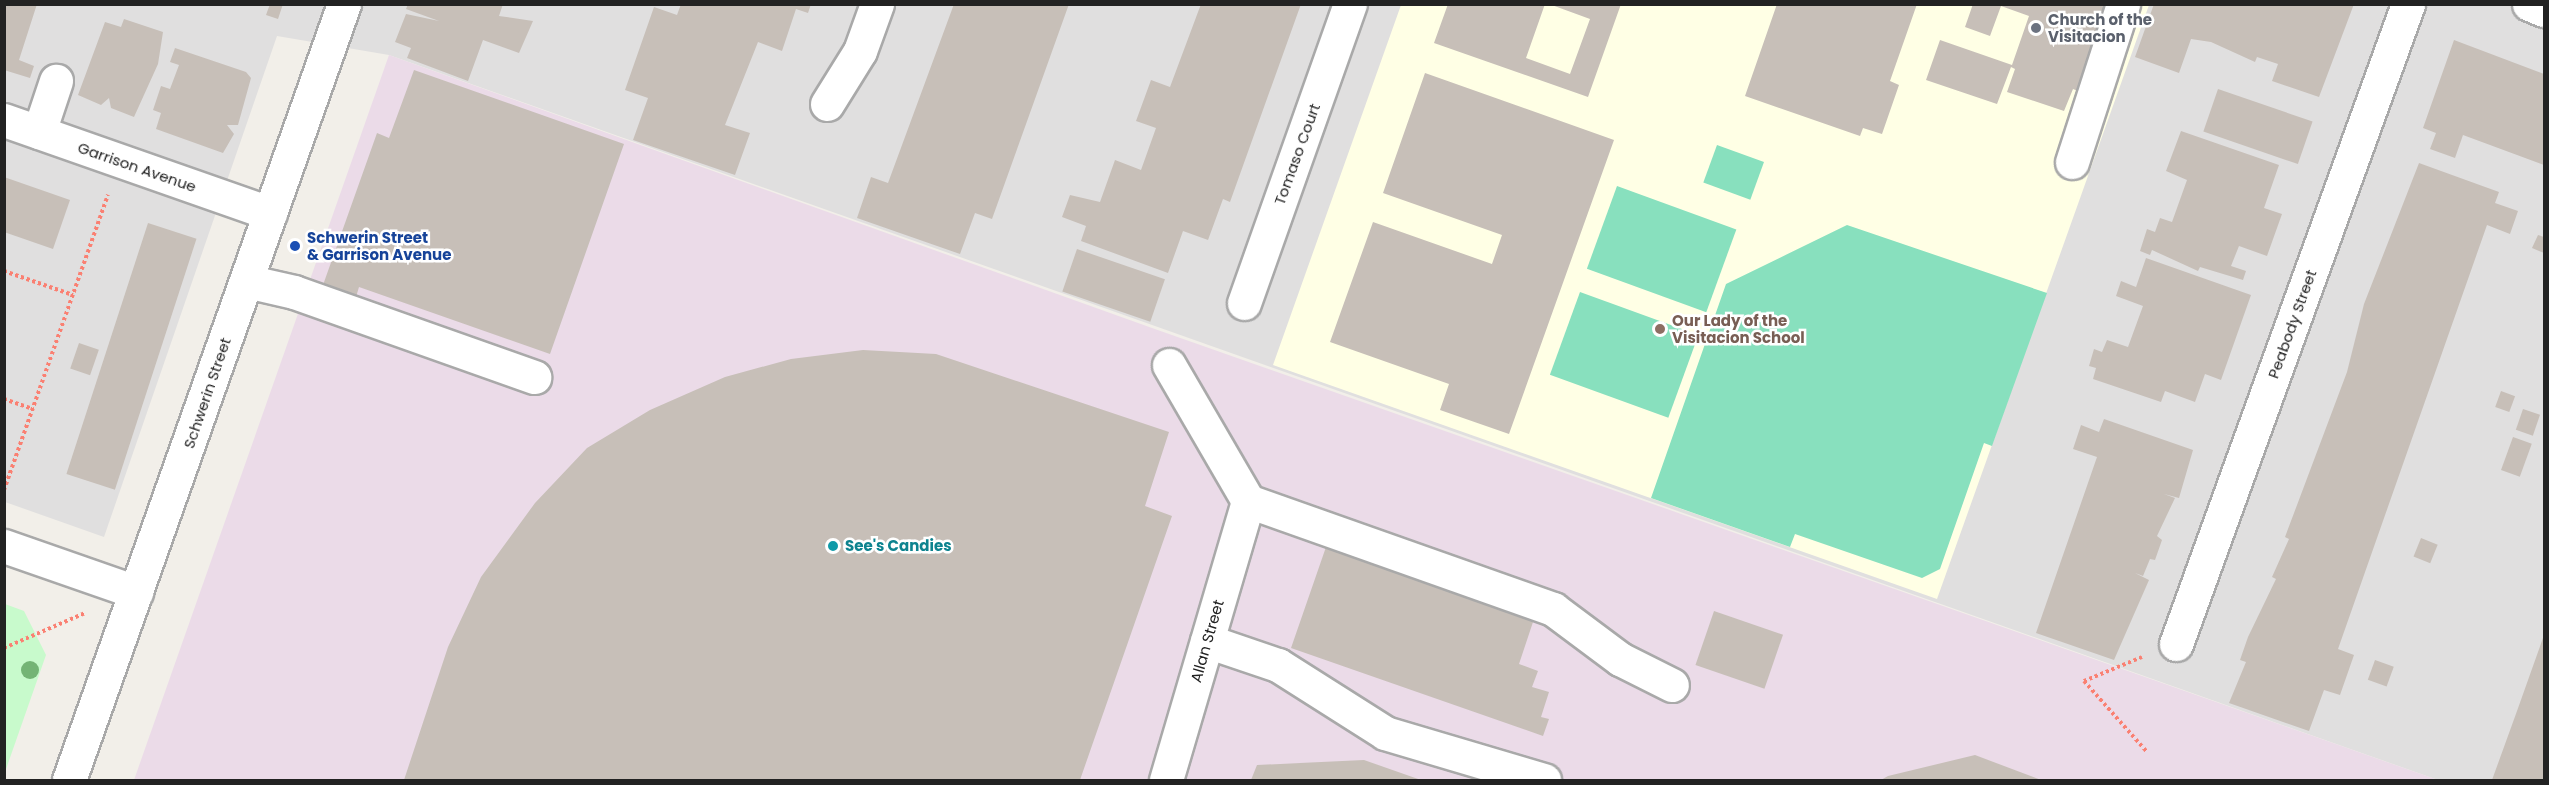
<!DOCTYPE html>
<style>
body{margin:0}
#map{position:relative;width:2549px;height:785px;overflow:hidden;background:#f2efe9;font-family:Poppins,sans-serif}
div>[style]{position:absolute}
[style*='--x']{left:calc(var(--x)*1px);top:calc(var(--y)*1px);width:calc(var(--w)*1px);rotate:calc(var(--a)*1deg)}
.residential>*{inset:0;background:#e0dfdf}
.industrial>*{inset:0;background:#ebdbe8}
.education>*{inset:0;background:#ffffe5}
.park>*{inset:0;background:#c8facc}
.pitch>*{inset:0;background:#88e0be;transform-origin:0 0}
.building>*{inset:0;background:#c7bfb8;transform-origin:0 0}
.path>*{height:4px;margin-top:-2px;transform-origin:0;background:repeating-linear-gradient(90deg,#fa8072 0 3px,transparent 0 6px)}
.roads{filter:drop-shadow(2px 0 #a9a9a9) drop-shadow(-2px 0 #a9a9a9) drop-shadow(0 2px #a9a9a9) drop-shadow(0 -2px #a9a9a9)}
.minor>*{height:33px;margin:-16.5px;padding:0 16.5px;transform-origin:16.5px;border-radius:16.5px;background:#fff}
.trees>*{width:18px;height:18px;margin:-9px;border-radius:50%;background:#74b475}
.dots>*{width:16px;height:16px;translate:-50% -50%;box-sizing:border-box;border:3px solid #fff;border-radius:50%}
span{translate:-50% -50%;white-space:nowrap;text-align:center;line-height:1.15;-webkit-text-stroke:5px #fff;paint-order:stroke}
.worship-label{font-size:15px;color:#5b616d;font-weight:700}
.left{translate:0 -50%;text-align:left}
.street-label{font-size:15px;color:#222}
.transit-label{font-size:15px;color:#164399;font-weight:700}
.education-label{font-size:15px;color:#785e54;font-weight:700}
.culture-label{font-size:15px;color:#0d838f;font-weight:700}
.frame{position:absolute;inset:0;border:6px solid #222;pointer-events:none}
</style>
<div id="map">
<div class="residential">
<div style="clip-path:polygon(5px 5px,2544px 5px,2544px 780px,2438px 780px,389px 55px,277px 36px,104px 537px,5px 502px)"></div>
</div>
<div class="industrial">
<div style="clip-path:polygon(389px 55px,1152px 328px,2438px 780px,134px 780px)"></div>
</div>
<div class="education">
<div style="clip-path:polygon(1401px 5px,2149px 5px,1937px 599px,1273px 365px)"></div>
</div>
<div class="park">
<div style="clip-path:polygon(5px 604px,24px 611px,46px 655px,5px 772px)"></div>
</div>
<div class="pitch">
<div style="left:1717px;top:145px;width:50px;height:40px;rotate:20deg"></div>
<div style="left:1617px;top:186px;width:127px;height:88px;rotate:20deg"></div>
<div style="clip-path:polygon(1847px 225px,2047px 293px,1992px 446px,1984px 443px,1940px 569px,1922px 578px,1795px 534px,1790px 547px,1651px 498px,1726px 284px)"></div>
<div style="left:1580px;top:292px;width:126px;height:88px;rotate:20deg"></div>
</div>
<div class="building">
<div style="clip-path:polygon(4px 4px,37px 4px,19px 60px,34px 66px,30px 78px,4px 70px)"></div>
<div style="clip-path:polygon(270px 4px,283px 4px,278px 19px,266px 15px)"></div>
<div style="clip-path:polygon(408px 4px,503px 4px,499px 16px,533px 21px,519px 53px,483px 40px,468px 81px,407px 58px,411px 48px,395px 42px,406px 14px,439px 21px,406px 9px)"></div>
<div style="clip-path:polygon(681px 4px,811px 4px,808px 13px,796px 9px,782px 51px,758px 42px,725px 125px,750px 133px,735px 175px,633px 140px,648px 98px,625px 90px,654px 7px,677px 15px)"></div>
<div style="clip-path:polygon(954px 4px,1069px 4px,992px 219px,975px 213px,960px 254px,857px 218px,871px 177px,888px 183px)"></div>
<div style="clip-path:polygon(1201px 4px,1301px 4px,1230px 202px,1223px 199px,1208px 240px,1183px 231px,1168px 273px,1081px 241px,1086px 226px,1062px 217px,1070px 195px,1100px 202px,1115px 160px,1141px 170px,1156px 128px,1136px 121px,1151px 80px,1170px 87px)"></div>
<div style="clip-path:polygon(1448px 4px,1545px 4px,1526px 58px,1570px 74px,1590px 19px,1549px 4px,1621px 4px,1588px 97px,1434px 43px)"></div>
<div style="clip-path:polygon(1777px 4px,1917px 4px,1890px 81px,1899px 85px,1882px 134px,1863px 128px,1860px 136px,1745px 96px)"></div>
<div style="clip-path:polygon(1973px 4px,2108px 4px,2078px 91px,2073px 89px,2064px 111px,2007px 92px,2015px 69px,2011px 67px,1997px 104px,1926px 80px,1940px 40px,2012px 65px,2029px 16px,2001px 6px,1990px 36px,1965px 27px)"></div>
<div style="clip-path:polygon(2154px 4px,2354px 4px,2319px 97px,2272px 81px,2278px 64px,2257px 57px,2255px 62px,2211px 42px,2191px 39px,2179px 73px,2135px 57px)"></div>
<div style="clip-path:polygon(124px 19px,163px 32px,158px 64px,134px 117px,111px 108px,109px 98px,101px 105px,78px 95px,105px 22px,121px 27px)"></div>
<div style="clip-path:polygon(2454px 40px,2544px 74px,2544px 165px,2463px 135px,2455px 158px,2430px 149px,2436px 133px,2423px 128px)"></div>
<div style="clip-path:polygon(175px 48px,246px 72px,251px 78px,238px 125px,227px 125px,234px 134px,223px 153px,156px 129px,161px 113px,153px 110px,161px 86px,170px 89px,179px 65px,170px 62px)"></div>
<div style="clip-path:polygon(414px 70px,624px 144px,550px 354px,359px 287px,356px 297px,323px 285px,377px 133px,389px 138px)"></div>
<div style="clip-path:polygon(1425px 73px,1614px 140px,1509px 434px,1440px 410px,1449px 384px,1330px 342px,1373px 222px,1492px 264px,1502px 235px,1383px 193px)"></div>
<div style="left:2218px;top:89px;width:100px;height:45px;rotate:19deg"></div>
<div style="clip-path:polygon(2181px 131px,2279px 165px,2264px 208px,2282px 214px,2267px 256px,2239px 246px,2231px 266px,2246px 271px,2243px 280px,2200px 267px,2198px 271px,2152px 250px,2150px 255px,2140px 251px,2147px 229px,2155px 232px,2160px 218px,2172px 222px,2187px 180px,2166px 171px)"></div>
<div style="clip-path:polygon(2419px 163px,2499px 192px,2495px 203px,2518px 211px,2510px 234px,2487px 225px,2338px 649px,2354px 655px,2340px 695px,2324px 690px,2309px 731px,2229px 703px,2246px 662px,2240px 660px,2248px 637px,2276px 579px,2272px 577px,2289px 539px,2285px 537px,2347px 372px,2364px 304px)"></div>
<div style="clip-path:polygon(4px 177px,70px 200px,53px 249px,4px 232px)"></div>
<div style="left:148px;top:223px;width:51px;height:264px;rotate:18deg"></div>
<div style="clip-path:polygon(2538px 235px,2544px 237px,2544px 253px,2532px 248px)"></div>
<div style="left:1077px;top:249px;width:93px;height:45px;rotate:19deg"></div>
<div style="clip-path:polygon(2146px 258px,2251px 295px,2221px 380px,2205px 374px,2195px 402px,2165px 391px,2161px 402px,2093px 379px,2096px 368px,2089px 366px,2094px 349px,2102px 352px,2107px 340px,2128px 347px,2143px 306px,2116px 296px,2121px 281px,2136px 287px)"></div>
<div style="left:79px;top:343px;width:21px;height:27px;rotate:19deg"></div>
<div style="clip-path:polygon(863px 350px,936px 354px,1169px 432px,1145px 506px,1172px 516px,1080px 780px,404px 780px,448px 647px,481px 577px,535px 503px,587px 448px,650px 410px,725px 377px,791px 359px)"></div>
<div style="left:2501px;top:391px;width:15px;height:17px;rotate:20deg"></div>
<div style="left:2523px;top:409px;width:18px;height:22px;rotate:19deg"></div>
<div style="clip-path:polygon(2104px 419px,2193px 450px,2179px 498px,2164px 494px,2175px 498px,2157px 536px,2162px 540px,2155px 560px,2150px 559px,2143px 576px,2135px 573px,2149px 580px,2114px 660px,2036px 633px,2097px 457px,2073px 449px,2081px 425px,2099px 432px)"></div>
<div style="left:2513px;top:437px;width:20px;height:35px;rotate:20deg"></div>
<div style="left:2421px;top:538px;width:18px;height:20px;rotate:22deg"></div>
<div style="clip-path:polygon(1326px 547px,1534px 619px,1519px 664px,1538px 671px,1532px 687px,1549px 692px,1541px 717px,1549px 719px,1543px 736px,1291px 648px)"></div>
<div style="left:1714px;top:611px;width:73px;height:57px;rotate:19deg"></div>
<div style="clip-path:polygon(2544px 635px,2544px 780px,2492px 780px,2517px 711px)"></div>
<div style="left:2375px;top:660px;width:20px;height:21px;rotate:20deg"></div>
<div style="clip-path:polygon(1975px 755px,2041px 780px,1881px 780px,1888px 776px)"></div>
<div style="clip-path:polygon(1364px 760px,1421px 780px,1251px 780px,1257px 765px)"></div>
</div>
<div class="path">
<div style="--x:4;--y:271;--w:73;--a:19.2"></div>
<div style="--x:4;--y:399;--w:31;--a:19"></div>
<div style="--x:4;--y:490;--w:313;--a:-70.6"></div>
<div style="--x:4;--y:648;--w:88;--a:-23.4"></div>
<div style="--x:2142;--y:657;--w:63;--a:157.5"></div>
<div style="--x:2084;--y:681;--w:95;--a:48.4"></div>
</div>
<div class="roads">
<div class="minor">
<div style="--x:2529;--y:4;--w:16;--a:22"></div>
<div style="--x:827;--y:104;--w:62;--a:-58.1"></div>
<div style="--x:860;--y:51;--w:50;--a:-70.1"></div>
<div style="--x:4;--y:120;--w:282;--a:19.3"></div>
<div style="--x:39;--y:132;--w:54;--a:-71.6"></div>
<div style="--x:2072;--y:162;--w:166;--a:-72.1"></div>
<div style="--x:246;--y:281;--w:49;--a:12.9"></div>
<div style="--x:294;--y:292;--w:255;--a:19.5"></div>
<div style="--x:1244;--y:303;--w:317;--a:-70.5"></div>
<div style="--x:1169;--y:365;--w:157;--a:59.8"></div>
<div style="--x:1248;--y:501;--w:324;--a:19.5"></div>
<div style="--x:1553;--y:609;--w:84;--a:36.7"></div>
<div style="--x:1620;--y:659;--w:58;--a:26.6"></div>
<div style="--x:4;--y:546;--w:140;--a:19.2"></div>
<div style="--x:1207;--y:641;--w:75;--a:18.7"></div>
<div style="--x:1278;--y:665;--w:127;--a:32.4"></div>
<div style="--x:1385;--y:733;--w:166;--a:16.5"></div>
<div style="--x:2176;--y:644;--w:681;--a:-70.07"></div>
<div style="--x:69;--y:780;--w:823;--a:-70.49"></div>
<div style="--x:1166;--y:780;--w:291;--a:-73.6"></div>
</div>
</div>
<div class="trees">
<div style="left:30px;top:670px"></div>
</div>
<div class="dots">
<div style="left:2036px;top:28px;background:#6b7280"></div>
<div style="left:295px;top:246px;background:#1a4fb4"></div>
<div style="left:1660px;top:329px;background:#8d6e63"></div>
<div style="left:833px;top:546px;background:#0f9aa8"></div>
</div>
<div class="worship-label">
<span class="left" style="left:2048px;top:28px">Church of the<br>Visitacion</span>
</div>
<div class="street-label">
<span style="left:1297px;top:154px;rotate:-70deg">Tomaso Court</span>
<span style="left:137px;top:167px;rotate:19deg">Garrison Avenue</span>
<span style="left:2292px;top:324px;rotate:-70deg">Peabody Street</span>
<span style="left:207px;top:393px;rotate:-71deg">Schwerin Street</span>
<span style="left:1207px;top:641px;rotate:-74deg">Allan Street</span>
</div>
<div class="transit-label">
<span class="left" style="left:307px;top:246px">Schwerin Street<br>&amp; Garrison Avenue</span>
</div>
<div class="education-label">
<span class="left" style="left:1672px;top:329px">Our Lady of the<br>Visitacion School</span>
</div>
<div class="culture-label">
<span class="left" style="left:845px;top:546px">See's Candies</span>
</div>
<div class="frame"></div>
</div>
